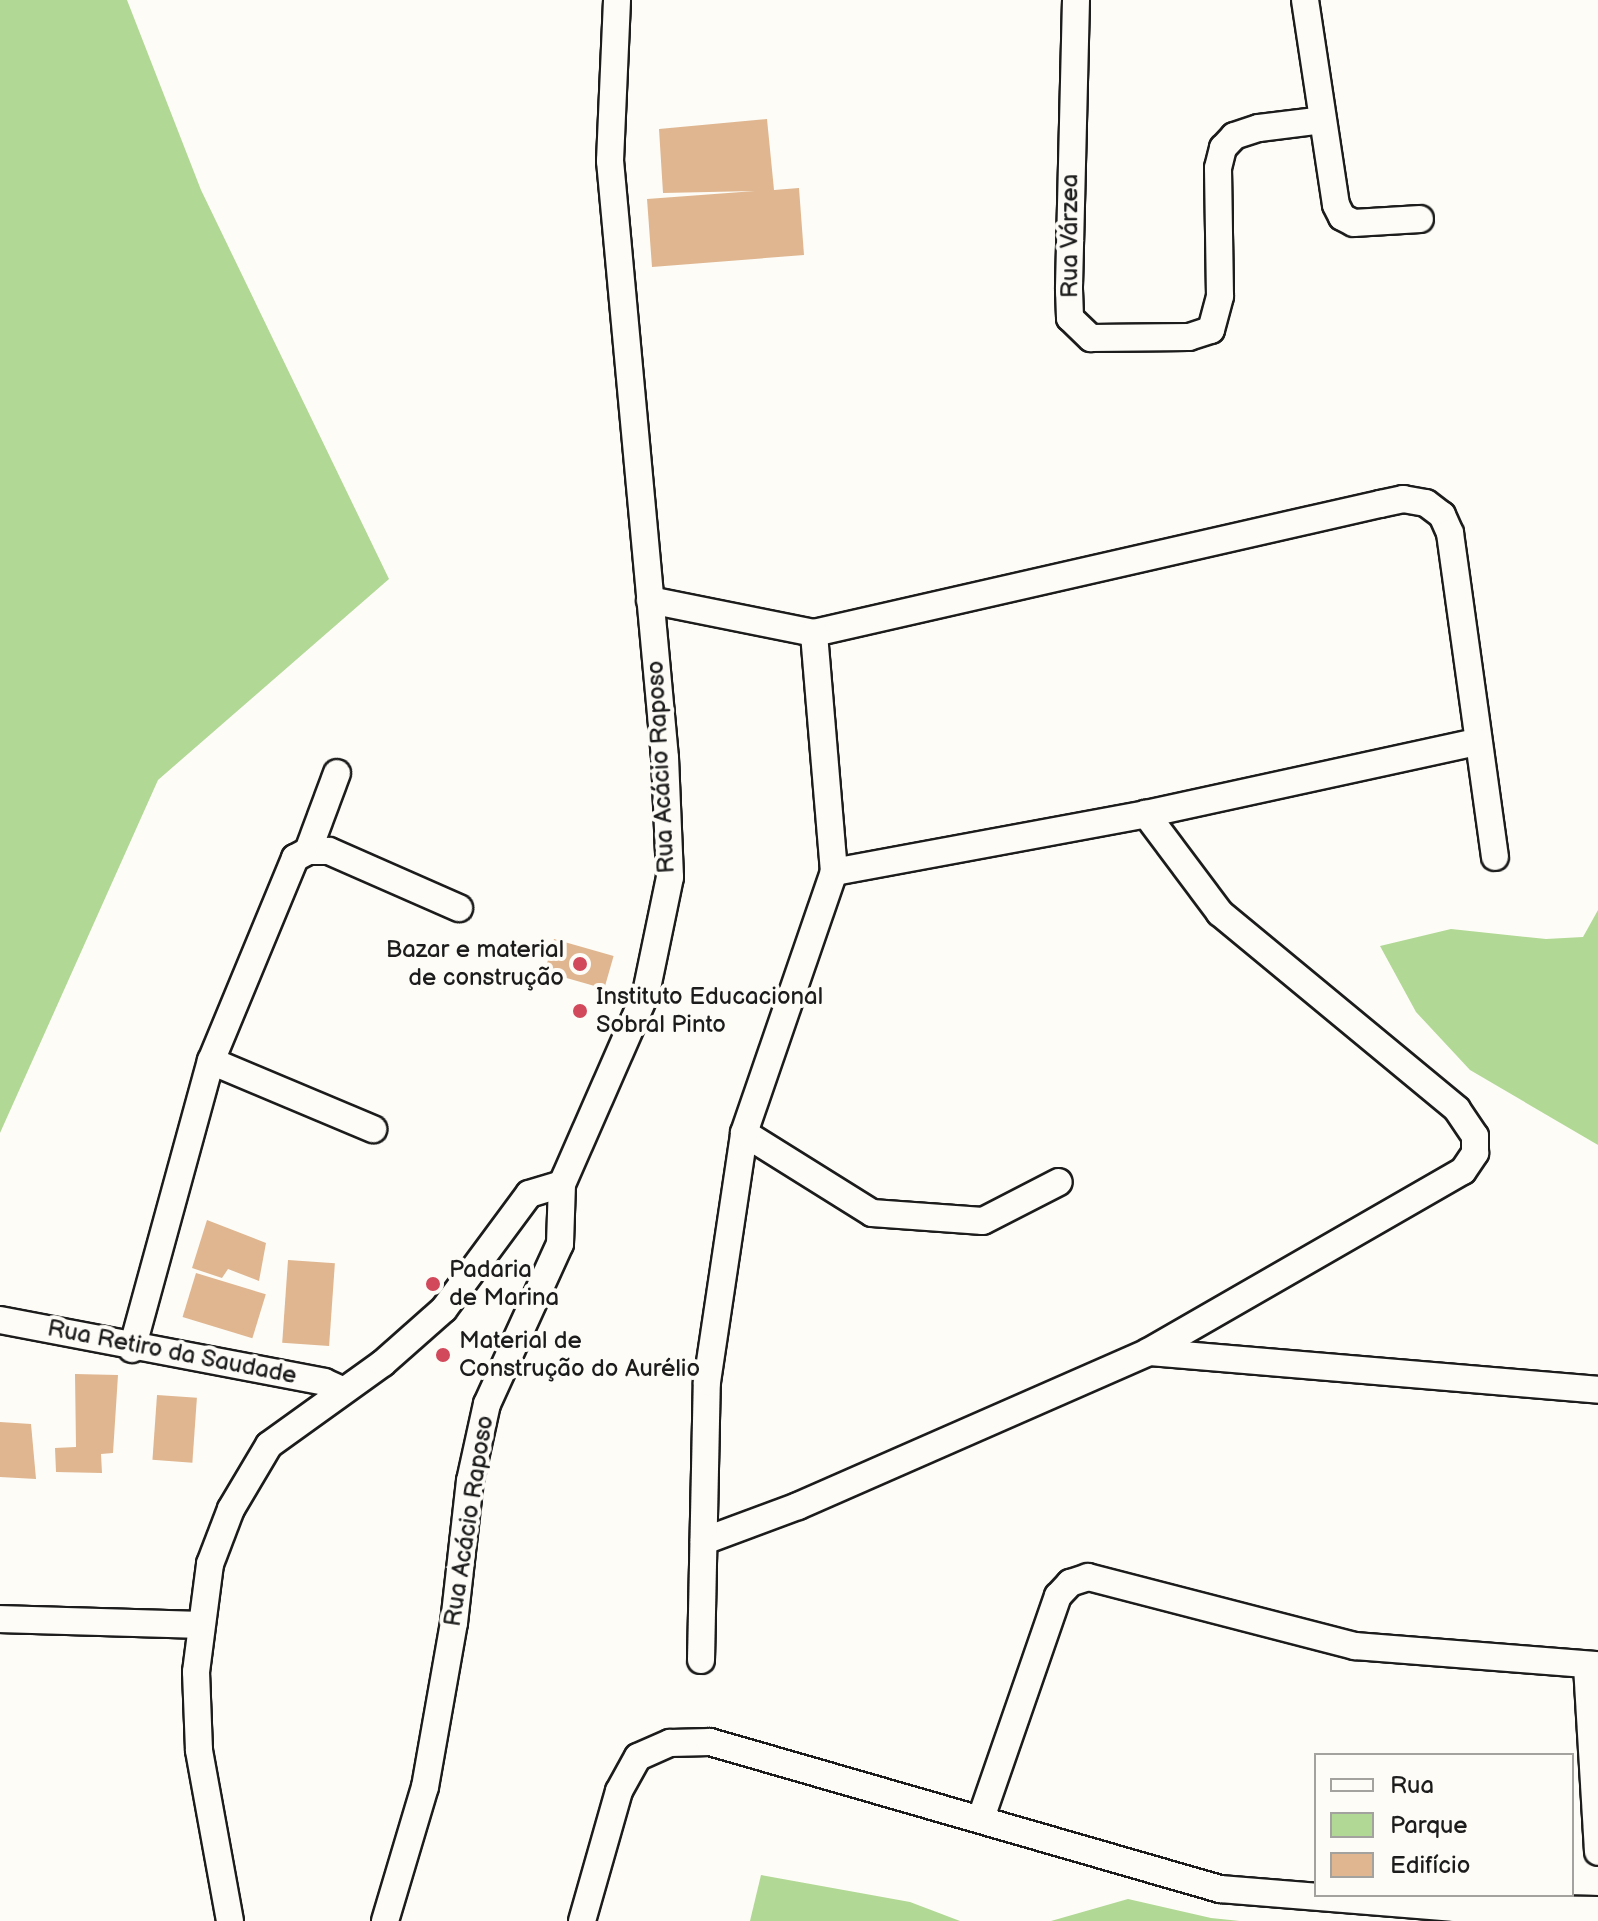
<!DOCTYPE html>
<meta charset="utf-8">
<style>
body{margin:0}
#map{position:relative;width:1598px;height:1921px;overflow:hidden;background:#fdfcf7;font-family:"Balsamiq Sans",sans-serif}
div>[style]{position:absolute}
[style*='--x']{left:calc(var(--x)*1px);top:calc(var(--y)*1px);width:calc(var(--w)*1px);rotate:calc(var(--a)*1deg)}
.green>*{inset:0;background:#b1d894}
.building>*{inset:0;background:#dfb690;transform-origin:0 0}
.roads{filter:drop-shadow(2px 0 #1c1c1c) drop-shadow(-2px 0 #1c1c1c) drop-shadow(0 2px #1c1c1c) drop-shadow(0 -2px #1c1c1c)}
.minor>*{height:26px;margin:-13px;padding:0 13px;transform-origin:13px;border-radius:13px;background:#fdfcf7}
.dots>*{width:22px;height:22px;translate:-50% -50%;box-sizing:border-box;border:4px solid #fdfcf7;border-radius:50%}
span{translate:-50% -50%;white-space:nowrap;text-align:center;line-height:1.15;-webkit-text-stroke:8px #fdfcf7;paint-order:stroke}
.street-label{font-size:24px;color:#1c1c1c}
.poi-label{font-size:24px;color:#1c1c1c}
.right{translate:-100% -50%;text-align:right}
.left{translate:0 -50%;text-align:left}
.legend{position:absolute;left:1314px;top:1753px;width:260px;height:144px;box-sizing:border-box;background:#fdfcf7;border:2px solid #a3a29f;margin:0;padding:10px 14px;list-style:none;font-size:24px;color:#1c1c1c}
.legend li{display:flex;align-items:center;gap:16px;height:40px}
.legend b{width:40px;border:2px solid #a3a29f}
</style>
<div id="map">
<div class="green">
<div style="clip-path:polygon(0 0,127px 0,201px 190px,389px 579px,158px 780px,0 1133px)"></div>
<div style="clip-path:polygon(1598px 910px,1598px 1145px,1470px 1070px,1416px 1012px,1380px 946px,1451px 929px,1546px 939px,1583px 937px)"></div>
<div style="clip-path:polygon(761px 1875px,910px 1902px,960px 1921px,750px 1921px)"></div>
<div style="clip-path:polygon(1128px 1899px,1211px 1918px,1240px 1921px,1051px 1921px)"></div>
</div>
<div class="building">
<div style="clip-path:polygon(767px 119px,774px 190px,799px 188px,804px 255px,652px 267px,647px 199px,755px 191px,663px 193px,659px 129px)"></div>
<div style="left:554px;top:939px;width:62px;height:34px;rotate:16deg"></div>
<div style="clip-path:polygon(207px 1220px,266px 1243px,259px 1281px,228px 1269px,222px 1278px,192px 1268px)"></div>
<div style="left:288px;top:1260px;width:47px;height:83px;rotate:4deg"></div>
<div style="left:196px;top:1273px;width:73px;height:46px;rotate:17deg"></div>
<div style="clip-path:polygon(75px 1374px,118px 1375px,113px 1453px,101px 1454px,102px 1473px,56px 1472px,55px 1448px,76px 1447px)"></div>
<div style="left:157px;top:1395px;width:40px;height:65px;rotate:4deg"></div>
<div style="clip-path:polygon(0 1422px,31px 1424px,36px 1479px,0 1477px)"></div>
</div>
<div class="roads">
<div class="minor">
<div style="--x:1076;--y:0;--w:289;--a:91.4"></div>
<div style="--x:1069;--y:289;--w:29;--a:88"></div>
<div style="--x:1070;--y:318;--w:29;--a:44"></div>
<div style="--x:1091;--y:338;--w:98;--a:-0.6"></div>
<div style="--x:1189;--y:337;--w:23;--a:-18"></div>
<div style="--x:1211;--y:330;--w:35;--a:-75"></div>
<div style="--x:1220;--y:296;--w:128;--a:-90.9"></div>
<div style="--x:1218;--y:168;--w:21;--a:-76"></div>
<div style="--x:1223;--y:148;--w:16;--a:-47"></div>
<div style="--x:1234;--y:136;--w:26;--a:-18"></div>
<div style="--x:1259;--y:128;--w:64;--a:-7.1"></div>
<div style="--x:1305;--y:0;--w:207;--a:81.4"></div>
<div style="--x:1336;--y:205;--w:13;--a:63"></div>
<div style="--x:1342;--y:217;--w:13;--a:27"></div>
<div style="--x:1354;--y:223;--w:66;--a:-3.5"></div>
<div style="--x:650;--y:600;--w:167;--a:11.4"></div>
<div style="--x:814;--y:633;--w:581;--a:-12.84"></div>
<div style="--x:1380;--y:504;--w:24;--a:-12"></div>
<div style="--x:1403;--y:499;--w:23;--a:10"></div>
<div style="--x:1426;--y:503;--w:20;--a:37"></div>
<div style="--x:1442;--y:515;--w:20;--a:66"></div>
<div style="--x:1450;--y:533;--w:327;--a:82.1"></div>
<div style="--x:308;--y:851;--w:83;--a:-69.6"></div>
<div style="--x:834;--y:872;--w:317;--a:-10.5"></div>
<div style="--x:1146;--y:814;--w:338;--a:-12.3"></div>
<div style="--x:211;--y:1061;--w:176;--a:22.8"></div>
<div style="--x:744;--y:1133;--w:151;--a:32"></div>
<div style="--x:872;--y:1213;--w:111;--a:4.1"></div>
<div style="--x:983;--y:1221;--w:85;--a:-27.2"></div>
<div style="--x:0;--y:1320;--w:330;--a:10.8"></div>
<div style="--x:324;--y:1382;--w:20;--a:24"></div>
<div style="--x:132;--y:1349;--w:299;--a:-74.7"></div>
<div style="--x:211;--y:1061;--w:220;--a:-67.5"></div>
<div style="--x:295;--y:858;--w:15;--a:-28"></div>
<div style="--x:308;--y:851;--w:21;--a:0"></div>
<div style="--x:329;--y:851;--w:142;--a:23.7"></div>
<div style="--x:1148;--y:1352;--w:452;--a:4.8"></div>
<div style="--x:704;--y:1541;--w:100;--a:-20.4"></div>
<div style="--x:798;--y:1506;--w:382;--a:-23.7"></div>
<div style="--x:1148;--y:1352;--w:363;--a:-29.9"></div>
<div style="--x:1463;--y:1171;--w:22;--a:-56"></div>
<div style="--x:1475;--y:1153;--w:17;--a:-90"></div>
<div style="--x:1475;--y:1136;--w:32;--a:-124"></div>
<div style="--x:1457;--y:1109;--w:308;--a:-140.4"></div>
<div style="--x:1220;--y:913;--w:124;--a:-126.8"></div>
<div style="--x:0;--y:1619;--w:198;--a:1.7"></div>
<div style="--x:701;--y:1660;--w:278;--a:-88.8"></div>
<div style="--x:707;--y:1382;--w:252;--a:-81.5"></div>
<div style="--x:744;--y:1133;--w:276;--a:-71"></div>
<div style="--x:834;--y:872;--w:240;--a:-94.8"></div>
<div style="--x:1587;--y:1666;--w:186;--a:86.6"></div>
<div style="--x:981;--y:1818;--w:235;--a:-70.9"></div>
<div style="--x:1058;--y:1596;--w:18;--a:-47"></div>
<div style="--x:1070;--y:1583;--w:19;--a:-18"></div>
<div style="--x:1088;--y:1577;--w:276;--a:14.5"></div>
<div style="--x:1355;--y:1646;--w:244;--a:4.5"></div>
<div style="--x:230;--y:1921;--w:174;--a:-100.3"></div>
<div style="--x:199;--y:1750;--w:78;--a:-92.2"></div>
<div style="--x:196;--y:1672;--w:109;--a:-82.6"></div>
<div style="--x:210;--y:1564;--w:59;--a:-69.1"></div>
<div style="--x:231;--y:1509;--w:74;--a:-59.3"></div>
<div style="--x:269;--y:1445;--w:140;--a:-35.7"></div>
<div style="--x:383;--y:1363;--w:81;--a:-41.5"></div>
<div style="--x:444;--y:1309;--w:143;--a:-53.5"></div>
<div style="--x:529;--y:1194;--w:34;--a:-17"></div>
<div style="--x:385;--y:1921;--w:140;--a:-73.4"></div>
<div style="--x:425;--y:1787;--w:167;--a:-80"></div>
<div style="--x:454;--y:1623;--w:143;--a:-83.6"></div>
<div style="--x:470;--y:1481;--w:79;--a:-77.6"></div>
<div style="--x:487;--y:1404;--w:176;--a:-65.5"></div>
<div style="--x:560;--y:1244;--w:60;--a:-88.1"></div>
<div style="--x:562;--y:1184;--w:209;--a:-66.3"></div>
<div style="--x:646;--y:993;--w:118;--a:-78.3"></div>
<div style="--x:670;--y:877;--w:119;--a:-92.4"></div>
<div style="--x:665;--y:758;--w:600;--a:-95.26"></div>
<div style="--x:610;--y:161;--w:161;--a:-87.5"></div>
<div style="--x:582;--y:1921;--w:135;--a:-74.1"></div>
<div style="--x:619;--y:1791;--w:39;--a:-61"></div>
<div style="--x:638;--y:1757;--w:35;--a:-24"></div>
<div style="--x:670;--y:1743;--w:40;--a:-1.4"></div>
<div style="--x:710;--y:1742;--w:531;--a:16.08"></div>
<div style="--x:1220;--y:1889;--w:236;--a:4.6"></div>
<div style="--x:1455;--y:1908;--w:143;--a:0.8"></div>
</div>
</div>
<div class="dots">
<div style="left:580px;top:964px;background:#d1495b"></div>
<div style="left:580px;top:1011px;background:#d1495b"></div>
<div style="left:433px;top:1284px;background:#d1495b"></div>
<div style="left:443px;top:1355px;background:#d1495b"></div>
</div>
<div class="street-label">
<span style="left:1070px;top:236px;rotate:-90deg">Rua Várzea</span>
<span style="left:661px;top:767px;rotate:-93deg">Rua Acácio Raposo</span>
<span style="left:172px;top:1352px;rotate:11deg">Rua Retiro da Saudade</span>
<span style="left:469px;top:1521px;rotate:-81deg">Rua Acácio Raposo</span>
</div>
<div class="poi-label">
<span class="right" style="left:564px;top:964px">Bazar e material<br>de construção</span>
<span class="left" style="left:596px;top:1011px">Instituto Educacional<br>Sobral Pinto</span>
<span class="left" style="left:449px;top:1284px">Padaria<br>de Marina</span>
<span class="left" style="left:459px;top:1355px">Material de<br>Construção do Aurélio</span>
</div>
<ul class="legend">
<li><b style="height:10px;background:#fdfcf7"></b>Rua</li>
<li><b style="height:22px;background:#b1d894"></b>Parque</li>
<li><b style="height:22px;background:#dfb690"></b>Edifício</li>
</ul>
</div>
